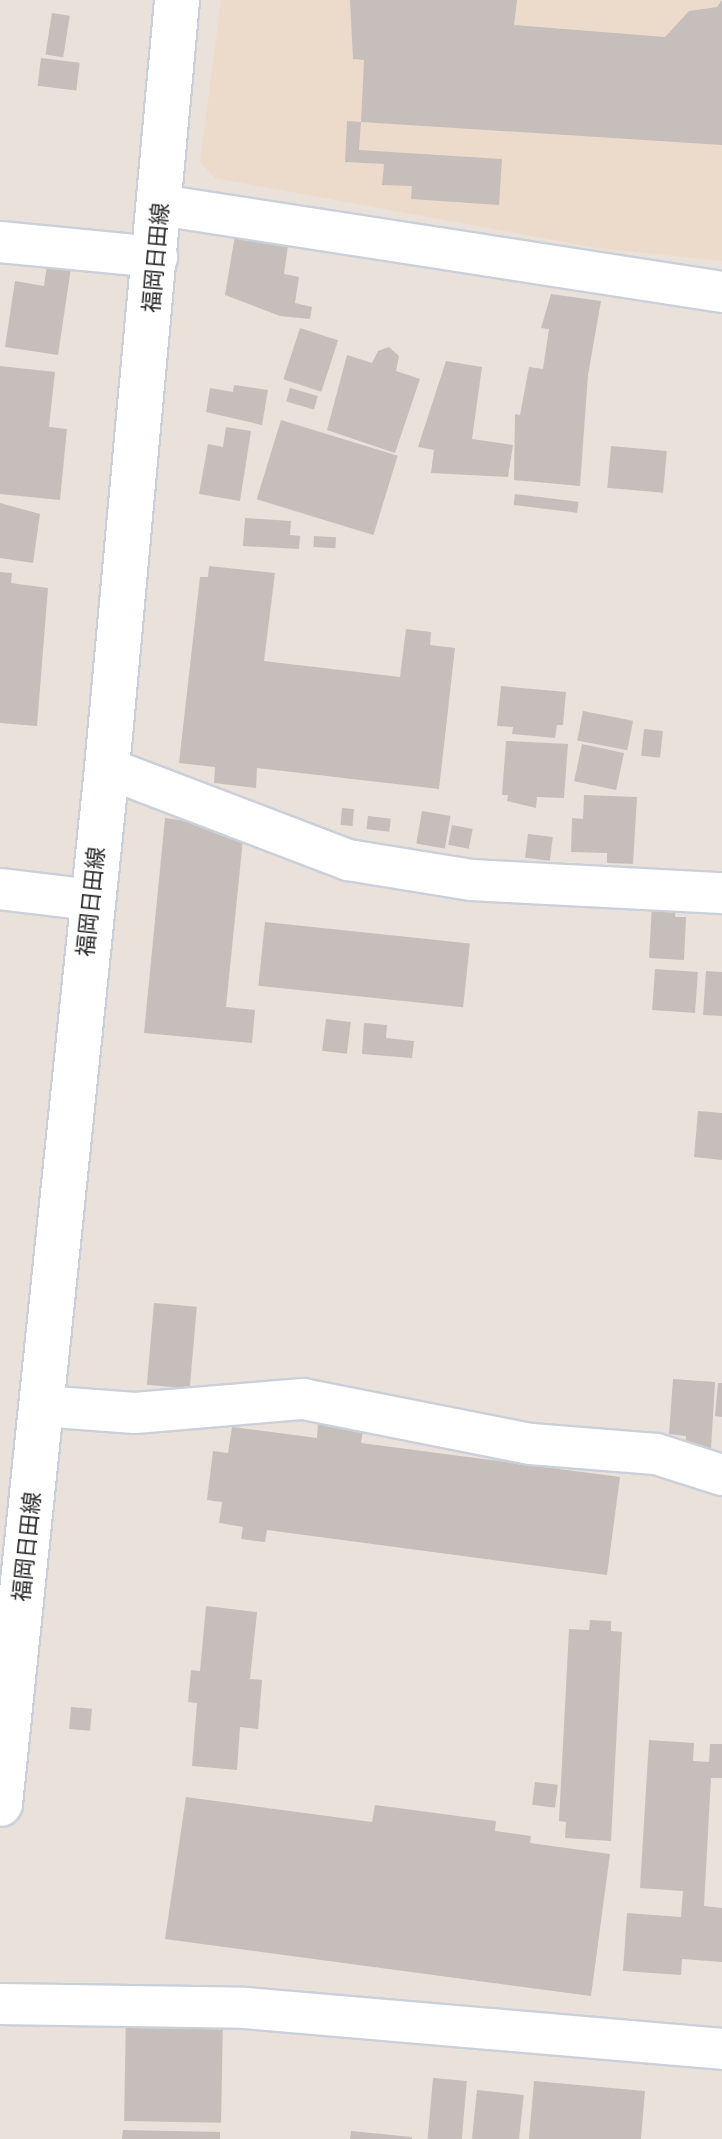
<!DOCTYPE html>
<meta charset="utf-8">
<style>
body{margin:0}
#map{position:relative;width:722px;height:2139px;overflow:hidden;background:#ebe1db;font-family:"Public Sans","Noto Sans JP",sans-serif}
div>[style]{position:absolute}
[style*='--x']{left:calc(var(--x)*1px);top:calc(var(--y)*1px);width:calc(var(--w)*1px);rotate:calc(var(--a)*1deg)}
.education>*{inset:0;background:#ecdbcb}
.building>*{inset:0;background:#c6bebb;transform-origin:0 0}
.roads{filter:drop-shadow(2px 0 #cad0da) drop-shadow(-2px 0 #cad0da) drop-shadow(0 2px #cad0da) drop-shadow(0 -2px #cad0da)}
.street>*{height:40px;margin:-20px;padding:0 20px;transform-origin:20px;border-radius:20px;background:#fff}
.secondary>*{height:44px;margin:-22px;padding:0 22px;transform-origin:22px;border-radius:22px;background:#fff}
span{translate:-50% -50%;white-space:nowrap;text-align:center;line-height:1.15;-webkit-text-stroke:7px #fff;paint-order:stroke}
.street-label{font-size:22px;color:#292929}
</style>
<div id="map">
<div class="education">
<div style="clip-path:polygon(221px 0,722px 0,722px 261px,597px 248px,215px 178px,200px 162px)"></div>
</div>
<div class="building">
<div style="clip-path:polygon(350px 0,517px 0,514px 25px,665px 37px,689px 11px,717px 7px,722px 0,722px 145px,361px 122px,364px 60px,353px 59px)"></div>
<div style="left:52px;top:13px;width:18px;height:42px;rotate:9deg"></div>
<div style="left:41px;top:58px;width:39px;height:28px;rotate:7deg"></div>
<div style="clip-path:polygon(347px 121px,361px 122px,359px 150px,502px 159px,499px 205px,411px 199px,412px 186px,382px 185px,384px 164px,345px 162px)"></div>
<div style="clip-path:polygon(235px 235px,288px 245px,284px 274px,299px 277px,295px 303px,312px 307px,310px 319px,280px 316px,225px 295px)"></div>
<div style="clip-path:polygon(47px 264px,71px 268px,58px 355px,5px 347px,15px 281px,44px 286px)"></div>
<div style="clip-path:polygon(551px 294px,601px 301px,588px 375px,580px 486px,514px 480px,515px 414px,520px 415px,529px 367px,543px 369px,549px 329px,541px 328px)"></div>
<div style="left:300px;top:328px;width:40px;height:54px;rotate:18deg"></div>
<div style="clip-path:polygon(389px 347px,399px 356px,396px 371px,420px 379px,395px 453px,327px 430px,347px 355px,372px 363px,378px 351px)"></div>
<div style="clip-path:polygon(446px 361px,482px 367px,472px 439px,513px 445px,508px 477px,431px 473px,434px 450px,418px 447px)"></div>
<div style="clip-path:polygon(0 366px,55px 372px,49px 427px,67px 429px,60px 500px,0 494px)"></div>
<div style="clip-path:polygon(234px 385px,268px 390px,262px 425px,206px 412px,210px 388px,233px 392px)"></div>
<div style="left:290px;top:388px;width:29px;height:14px;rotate:16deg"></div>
<div style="left:281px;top:420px;width:122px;height:83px;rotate:17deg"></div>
<div style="clip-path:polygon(226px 427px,251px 431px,240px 501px,199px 494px,208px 444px,223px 447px)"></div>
<div style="left:611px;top:446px;width:56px;height:42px;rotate:5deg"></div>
<div style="left:515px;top:494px;width:64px;height:11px;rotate:7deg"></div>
<div style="clip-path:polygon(0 503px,40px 514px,33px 563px,0 558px)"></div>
<div style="clip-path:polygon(245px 518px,291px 521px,290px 535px,300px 536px,299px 549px,243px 546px)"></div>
<div style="left:314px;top:536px;width:22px;height:11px;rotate:3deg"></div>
<div style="clip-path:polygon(209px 566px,275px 573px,264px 661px,400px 677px,406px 629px,431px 632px,430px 645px,455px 648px,439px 789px,257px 768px,256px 788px,214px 783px,215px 767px,179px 763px,200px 577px,208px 577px)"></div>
<div style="clip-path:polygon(0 572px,12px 573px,11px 583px,48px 588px,37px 726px,0 723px)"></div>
<div style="clip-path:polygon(501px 686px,566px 692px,563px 725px,557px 725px,555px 738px,512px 734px,513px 727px,497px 726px)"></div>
<div style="left:583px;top:711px;width:51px;height:30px;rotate:11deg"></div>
<div style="left:644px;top:729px;width:19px;height:27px;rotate:6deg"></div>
<div style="clip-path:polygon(506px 741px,568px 744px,564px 798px,537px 797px,536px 808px,507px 801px,508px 795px,502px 795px)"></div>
<div style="left:582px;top:744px;width:43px;height:38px;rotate:12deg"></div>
<div style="clip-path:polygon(584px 795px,637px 797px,633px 864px,607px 863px,607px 853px,571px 852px,572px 818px,583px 819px)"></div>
<div style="left:342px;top:808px;width:12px;height:17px;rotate:5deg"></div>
<div style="left:422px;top:811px;width:29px;height:33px;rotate:10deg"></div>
<div style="left:368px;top:816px;width:23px;height:13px;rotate:7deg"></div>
<div style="clip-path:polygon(165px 818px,244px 829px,226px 1007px,255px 1010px,252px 1043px,144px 1033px)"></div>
<div style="left:452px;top:825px;width:21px;height:20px;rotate:11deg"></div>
<div style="left:528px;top:834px;width:25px;height:24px;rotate:7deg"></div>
<div style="clip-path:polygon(652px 904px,676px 905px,675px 917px,686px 917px,684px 960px,649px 958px)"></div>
<div style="left:265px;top:922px;width:206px;height:64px;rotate:6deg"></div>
<div style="left:655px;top:969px;width:43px;height:41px;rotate:4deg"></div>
<div style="clip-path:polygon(706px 971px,722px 972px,722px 1016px,703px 1015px)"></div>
<div style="left:326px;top:1019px;width:25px;height:32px;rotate:7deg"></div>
<div style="clip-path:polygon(364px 1023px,387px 1025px,386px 1038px,414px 1041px,412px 1058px,362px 1054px)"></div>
<div style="clip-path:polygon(698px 1111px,722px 1113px,722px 1160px,694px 1157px)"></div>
<div style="left:154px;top:1303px;width:43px;height:82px;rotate:5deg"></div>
<div style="clip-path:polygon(673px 1379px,715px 1382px,711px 1449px,685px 1447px,686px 1436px,669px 1434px)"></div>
<div style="clip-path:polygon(718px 1383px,722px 1383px,722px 1417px,715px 1416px)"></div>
<div style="clip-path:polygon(318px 1423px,363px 1429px,361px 1443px,620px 1477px,607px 1575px,267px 1530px,265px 1542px,241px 1539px,243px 1527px,219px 1523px,222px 1502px,207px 1500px,213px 1451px,228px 1453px,232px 1427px,317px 1438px)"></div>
<div style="clip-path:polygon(206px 1606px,257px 1612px,250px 1679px,262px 1680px,258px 1729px,240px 1727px,237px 1770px,192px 1766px,197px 1703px,188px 1702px,191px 1670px,200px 1671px)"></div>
<div style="clip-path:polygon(590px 1620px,611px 1621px,611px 1631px,622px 1632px,611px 1841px,565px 1838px,566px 1822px,559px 1821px,569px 1629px,589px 1630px)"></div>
<div style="left:71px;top:1707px;width:21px;height:22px;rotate:5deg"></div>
<div style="clip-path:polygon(649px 1740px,694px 1743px,693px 1761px,709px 1762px,710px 1744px,722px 1744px,722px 1778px,711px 1778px,704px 1906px,722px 1908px,722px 1962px,682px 1959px,681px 1975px,623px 1971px,627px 1913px,681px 1917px,683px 1891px,640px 1888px)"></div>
<div style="left:535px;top:1782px;width:23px;height:23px;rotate:7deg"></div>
<div style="clip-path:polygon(186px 1797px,372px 1822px,375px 1805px,496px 1821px,495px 1831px,531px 1836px,530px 1843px,610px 1854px,591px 1996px,165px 1939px)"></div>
<div style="left:126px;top:2012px;width:97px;height:109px;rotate:1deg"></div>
<div style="left:433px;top:2078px;width:34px;height:61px;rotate:5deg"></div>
<div style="clip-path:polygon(534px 2081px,645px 2091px,641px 2139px,529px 2139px)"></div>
<div style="left:477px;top:2090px;width:47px;height:49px;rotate:6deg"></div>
<div style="clip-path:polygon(123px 2130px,220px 2132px,220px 2139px,122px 2139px)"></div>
<div style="clip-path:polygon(351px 2131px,412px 2137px,412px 2139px,350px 2139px)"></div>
</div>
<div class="roads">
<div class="street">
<div style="--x:160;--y:205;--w:569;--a:8.8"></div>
<div style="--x:0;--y:242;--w:158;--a:5.5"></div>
<div style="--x:107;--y:768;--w:258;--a:20.9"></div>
<div style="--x:348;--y:860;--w:125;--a:9.2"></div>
<div style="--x:471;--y:880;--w:251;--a:3"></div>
<div style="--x:0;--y:889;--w:92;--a:6.9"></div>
<div style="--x:41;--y:1406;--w:94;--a:4.3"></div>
<div style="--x:135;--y:1413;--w:169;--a:-4.8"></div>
<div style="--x:303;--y:1399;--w:232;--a:11.2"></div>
<div style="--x:531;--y:1444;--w:125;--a:4.6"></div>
<div style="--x:656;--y:1454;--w:69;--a:17.7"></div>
<div style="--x:0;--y:2004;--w:245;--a:0.9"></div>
<div style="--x:245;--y:2008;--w:479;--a:4.9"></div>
</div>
<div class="secondary">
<div style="--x:0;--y:1804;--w:1042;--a:-84.1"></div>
<div style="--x:107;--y:768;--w:771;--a:-84.79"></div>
</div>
</div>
<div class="street-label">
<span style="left:156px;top:258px;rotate:-85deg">福岡日田線</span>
<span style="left:91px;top:902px;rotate:-84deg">福岡日田線</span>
<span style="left:27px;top:1547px;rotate:-84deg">福岡日田線</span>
</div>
</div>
